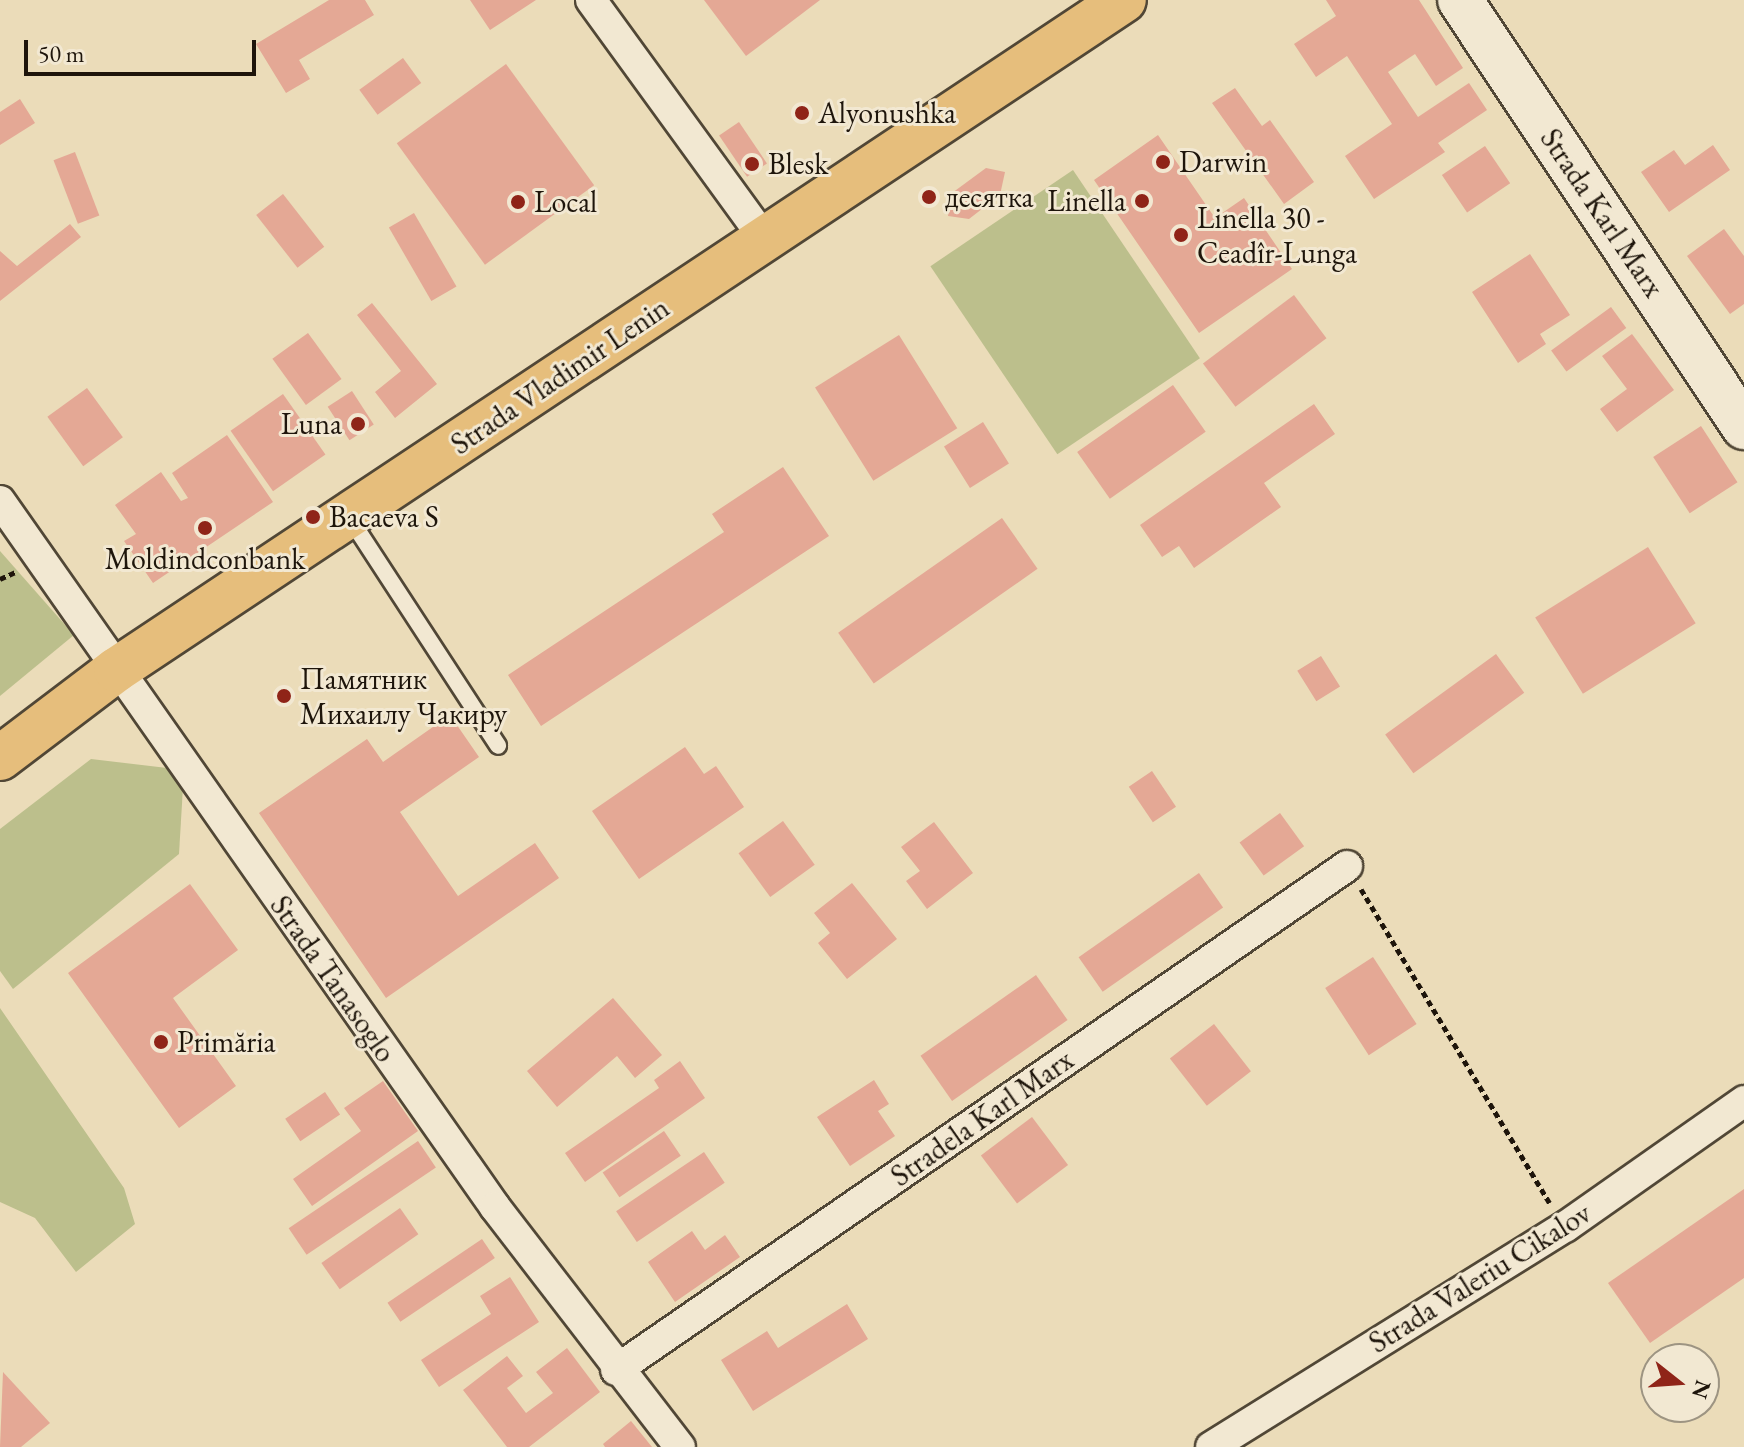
<!DOCTYPE html>
<meta charset="utf-8">
<style>
body{margin:0}
#map{position:relative;width:1744px;height:1447px;overflow:hidden;background:#ebdcb9;font-family:"EB Garamond",serif}
div>[style]{position:absolute}
[style*='--x']{left:calc(var(--x)*1px);top:calc(var(--y)*1px);width:calc(var(--w)*1px);rotate:calc(var(--a)*1deg)}
.green>*{inset:0;background:#bcbf8c;transform-origin:0 0}
.building>*{inset:0;background:#e4a895;transform-origin:0 0}
.path>*{height:5px;margin-top:-2.5px;transform-origin:0;background:repeating-linear-gradient(90deg,#1e150b 0 6px,transparent 0 10px)}
.roads{filter:drop-shadow(2px 0 #514736) drop-shadow(-2px 0 #514736) drop-shadow(0 2px #514736) drop-shadow(0 -2px #514736)}
.lane>*{height:16px;margin:-8px;padding:0 8px;transform-origin:8px;border-radius:8px;background:#f2e8d2}
.street>*{height:30px;margin:-15px;padding:0 15px;transform-origin:15px;border-radius:15px;background:#f2e8d2}
.secondary>*{height:44px;margin:-22px;padding:0 22px;transform-origin:22px;border-radius:22px;background:#f2e8d2}
.primary>*{height:44px;margin:-22px;padding:0 22px;transform-origin:22px;border-radius:22px;background:#e6be7c}
.dots>*{width:22px;height:22px;translate:-50% -50%;box-sizing:border-box;border:4px solid #f2e8d2;border-radius:50%}
span{translate:-50% -50%;white-space:nowrap;text-align:center;line-height:1.15;-webkit-text-stroke:6px #f2e8d2;paint-order:stroke}
.poi-label{font-size:30px;color:#1e150b}
.left{translate:0 -50%;text-align:left}
.right{translate:-100% -50%;text-align:right}
.street-label{font-size:30px;color:#1e150b}
.north{position:absolute;left:1640px;top:1343px;width:80px;height:80px;box-sizing:border-box;background:#f2e8d2;border:2px solid #9d9482;border-radius:50%;rotate:107deg;font-size:22px;font-weight:700;line-height:32px;text-align:center;color:#1e150b}
.north::after{content:'';display:block;margin:auto;width:28px;height:36px;background:#8f2418;clip-path:polygon(50% 0,100% 100%,50% 72%,0 100%)}
.scale{position:absolute;left:24px;top:40px;width:232px;height:36px;box-sizing:border-box;border:4px solid #1e150b;border-top:0;padding-left:10px;font-size:24px;line-height:28px;white-space:nowrap;color:#1e150b;-webkit-text-stroke:6px #f2e8d2;paint-order:stroke}
</style>
<div id="map">
<div class="green">
<div style="left:1073px;top:170px;width:227px;height:172px;rotate:56deg"></div>
<div style="clip-path:polygon(0 551px,74px 635px,0 696px)"></div>
<div style="clip-path:polygon(91px 759px,184px 770px,179px 854px,13px 989px,0 971px,0 829px)"></div>
<div style="clip-path:polygon(0 1008px,124px 1188px,135px 1224px,76px 1272px,35px 1218px,0 1202px)"></div>
</div>
<div class="building">
<div style="clip-path:polygon(329px 0,365px 0,374px 15px,299px 60px,310px 79px,286px 93px,256px 44px)"></div>
<div style="clip-path:polygon(470px 0,536px 0,490px 30px)"></div>
<div style="clip-path:polygon(704px 0,820px 0,746px 56px)"></div>
<div style="clip-path:polygon(1326px 0,1419px 0,1463px 68px,1436px 86px,1415px 54px,1388px 72px,1418px 117px,1469px 83px,1487px 110px,1438px 143px,1445px 152px,1374px 199px,1345px 156px,1392px 124px,1347px 56px,1316px 77px,1294px 44px,1336px 16px)"></div>
<div style="left:403px;top:58px;width:31px;height:54px;rotate:54deg"></div>
<div style="left:506px;top:64px;width:150px;height:135px;rotate:54deg"></div>
<div style="clip-path:polygon(1235px 88px,1262px 126px,1270px 120px,1314px 182px,1284px 204px,1212px 103px)"></div>
<div style="clip-path:polygon(20px 99px,35px 123px,0 145px,0 112px)"></div>
<div style="left:739px;top:122px;width:50px;height:24px;rotate:56deg"></div>
<div style="clip-path:polygon(1158px 135px,1215px 218px,1244px 198px,1292px 269px,1199px 333px,1094px 180px)"></div>
<div style="clip-path:polygon(1713px 145px,1730px 170px,1669px 212px,1641px 172px,1674px 150px,1685px 165px)"></div>
<div style="left:1485px;top:146px;width:45px;height:52px;rotate:56deg"></div>
<div style="left:75px;top:152px;width:68px;height:23px;rotate:69deg"></div>
<div style="clip-path:polygon(986px 168px,1005px 172px,1000px 195px,969px 219px,948px 216px,952px 193px)"></div>
<div style="left:283px;top:194px;width:67px;height:34px;rotate:52deg"></div>
<div style="left:414px;top:213px;width:85px;height:29px;rotate:60deg"></div>
<div style="clip-path:polygon(70px 224px,81px 237px,0 301px,0 251px,17px 266px)"></div>
<div style="clip-path:polygon(1724px 229px,1744px 256px,1744px 304px,1730px 314px,1687px 256px)"></div>
<div style="clip-path:polygon(1530px 254px,1570px 315px,1540px 334px,1546px 344px,1518px 363px,1472px 292px)"></div>
<div style="left:1294px;top:295px;width:54px;height:114px;rotate:53deg"></div>
<div style="clip-path:polygon(372px 303px,437px 384px,395px 418px,375px 392px,401px 371px,357px 315px)"></div>
<div style="left:1611px;top:307px;width:26px;height:74px;rotate:54deg"></div>
<div style="left:308px;top:333px;width:57px;height:44px;rotate:54deg"></div>
<div style="clip-path:polygon(1632px 334px,1674px 390px,1617px 432px,1600px 409px,1627px 389px,1602px 356px)"></div>
<div style="left:899px;top:335px;width:110px;height:99px;rotate:58deg"></div>
<div style="left:1173px;top:385px;width:57px;height:117px;rotate:55deg"></div>
<div style="left:87px;top:388px;width:61px;height:49px;rotate:54deg"></div>
<div style="left:352px;top:391px;width:40px;height:29px;rotate:57deg"></div>
<div style="left:283px;top:394px;width:74px;height:64px;rotate:55deg"></div>
<div style="clip-path:polygon(1314px 404px,1335px 434px,1264px 483px,1281px 507px,1194px 568px,1179px 546px,1162px 557px,1140px 525px)"></div>
<div style="left:983px;top:422px;width:49px;height:46px;rotate:58deg"></div>
<div style="left:1701px;top:426px;width:67px;height:57px;rotate:57deg"></div>
<div style="clip-path:polygon(227px 435px,273px 502px,153px 583px,124px 541px,136px 534px,115px 505px,161px 472px,181px 501px,188px 498px,172px 473px)"></div>
<div style="clip-path:polygon(783px 467px,829px 536px,541px 726px,508px 675px,724px 532px,712px 514px)"></div>
<div style="left:1002px;top:518px;width:62px;height:200px;rotate:55deg"></div>
<div style="left:1648px;top:547px;width:90px;height:133px;rotate:58deg"></div>
<div style="left:1496px;top:654px;width:48px;height:137px;rotate:54deg"></div>
<div style="left:1321px;top:656px;width:36px;height:28px;rotate:58deg"></div>
<div style="clip-path:polygon(450px 715px,479px 757px,400px 812px,458px 896px,535px 843px,559px 878px,386px 998px,259px 813px,367px 739px,383px 762px)"></div>
<div style="clip-path:polygon(685px 747px,704px 774px,716px 766px,744px 807px,639px 879px,592px 811px)"></div>
<div style="left:1152px;top:771px;width:43px;height:28px;rotate:56deg"></div>
<div style="left:1280px;top:813px;width:41px;height:50px;rotate:54deg"></div>
<div style="left:783px;top:821px;width:54px;height:55px;rotate:54deg"></div>
<div style="clip-path:polygon(934px 822px,973px 873px,927px 909px,906px 881px,920px 871px,901px 847px)"></div>
<div style="left:1199px;top:873px;width:42px;height:147px;rotate:55deg"></div>
<div style="clip-path:polygon(852px 883px,897px 939px,847px 979px,818px 943px,830px 933px,814px 913px)"></div>
<div style="clip-path:polygon(190px 884px,238px 950px,173px 998px,236px 1086px,179px 1128px,68px 973px)"></div>
<div style="left:1373px;top:957px;width:80px;height:57px;rotate:57deg"></div>
<div style="left:1036px;top:975px;width:55px;height:141px;rotate:55deg"></div>
<div style="clip-path:polygon(613px 998px,662px 1055px,635px 1078px,617px 1056px,557px 1107px,527px 1071px)"></div>
<div style="left:1214px;top:1024px;width:60px;height:56px;rotate:52deg"></div>
<div style="clip-path:polygon(680px 1061px,705px 1098px,585px 1182px,565px 1153px,659px 1088px,654px 1080px)"></div>
<div style="clip-path:polygon(874px 1080px,889px 1104px,878px 1111px,895px 1136px,850px 1166px,817px 1117px)"></div>
<div style="clip-path:polygon(383px 1081px,418px 1131px,312px 1206px,293px 1179px,361px 1131px,344px 1108px)"></div>
<div style="left:325px;top:1092px;width:27px;height:48px;rotate:56deg"></div>
<div style="left:1032px;top:1117px;width:60px;height:64px;rotate:53deg"></div>
<div style="left:664px;top:1131px;width:30px;height:74px;rotate:56deg"></div>
<div style="left:418px;top:1141px;width:32px;height:156px;rotate:56deg"></div>
<div style="left:704px;top:1152px;width:37px;height:106px;rotate:56deg"></div>
<div style="clip-path:polygon(1744px 1189px,1744px 1278px,1650px 1343px,1608px 1283px)"></div>
<div style="left:400px;top:1208px;width:32px;height:96px;rotate:55deg"></div>
<div style="clip-path:polygon(692px 1231px,705px 1250px,725px 1235px,740px 1257px,675px 1302px,648px 1262px)"></div>
<div style="left:482px;top:1239px;width:23px;height:114px;rotate:56deg"></div>
<div style="clip-path:polygon(510px 1277px,539px 1322px,439px 1387px,421px 1360px,491px 1314px,480px 1296px)"></div>
<div style="clip-path:polygon(847px 1304px,868px 1339px,753px 1411px,721px 1360px,767px 1331px,778px 1348px)"></div>
<div style="clip-path:polygon(567px 1348px,600px 1392px,529px 1447px,507px 1447px,463px 1390px,507px 1356px,523px 1376px,507px 1388px,526px 1413px,553px 1393px,536px 1372px)"></div>
<div style="clip-path:polygon(3px 1372px,50px 1423px,21px 1447px,0 1447px)"></div>
<div style="clip-path:polygon(631px 1421px,652px 1447px,605px 1447px,603px 1444px)"></div>
</div>
<div class="path">
<div style="--x:0;--y:579;--w:17;--a:-24"></div>
<div style="--x:1361;--y:889;--w:366;--a:59"></div>
</div>
<div class="roads">
<div class="lane">
<div style="--x:349;--y:517;--w:273;--a:56.9"></div>
</div>
<div class="street">
<div style="--x:591;--y:0;--w:294;--a:54"></div>
<div style="--x:0;--y:501;--w:862;--a:54.96"></div>
<div style="--x:495;--y:1207;--w:303;--a:52.4"></div>
<div style="--x:616;--y:1370;--w:888;--a:-34.58"></div>
<div style="--x:1211;--y:1447;--w:417;--a:-31.9"></div>
<div style="--x:1565;--y:1227;--w:219;--a:-35.1"></div>
</div>
<div class="secondary">
<div style="--x:1460;--y:0;--w:513;--a:56.37"></div>
</div>
<div class="primary">
<div style="--x:0;--y:758;--w:146;--a:-37.2"></div>
<div style="--x:116;--y:670;--w:1210;--a:-33.61"></div>
</div>
</div>
<div class="dots">
<div style="left:802px;top:113px;background:#8f2418"></div>
<div style="left:1163px;top:162px;background:#8f2418"></div>
<div style="left:752px;top:164px;background:#8f2418"></div>
<div style="left:929px;top:197px;background:#8f2418"></div>
<div style="left:1142px;top:201px;background:#8f2418"></div>
<div style="left:518px;top:202px;background:#8f2418"></div>
<div style="left:1181px;top:235px;background:#8f2418"></div>
<div style="left:358px;top:424px;background:#8f2418"></div>
<div style="left:313px;top:517px;background:#8f2418"></div>
<div style="left:205px;top:528px;background:#8f2418"></div>
<div style="left:284px;top:696px;background:#8f2418"></div>
<div style="left:161px;top:1042px;background:#8f2418"></div>
</div>
<div class="poi-label">
<span class="left" style="left:818px;top:113px">Alyonushka</span>
<span class="left" style="left:1179px;top:162px">Darwin</span>
<span class="left" style="left:768px;top:164px">Blesk</span>
<span class="left" style="left:945px;top:197px">десятка</span>
<span class="right" style="left:1126px;top:201px">Linella</span>
<span class="left" style="left:534px;top:202px">Local</span>
<span class="left" style="left:1197px;top:235px">Linella 30 -<br>Ceadîr-Lunga</span>
<span class="right" style="left:342px;top:424px">Luna</span>
<span class="left" style="left:329px;top:517px">Bacaeva S</span>
<span style="left:205px;top:559px">Moldindconbank</span>
<span class="left" style="left:300px;top:696px">Памятник<br>Михаилу Чакиру</span>
<span class="left" style="left:177px;top:1042px">Primăria</span>
</div>
<div class="street-label">
<span style="left:1602px;top:213px;rotate:56deg">Strada Karl Marx</span>
<span style="left:560px;top:376px;rotate:-34deg">Strada Vladimir Lenin</span>
<span style="left:333px;top:979px;rotate:55deg">Strada Tanasoglo</span>
<span style="left:982px;top:1118px;rotate:-35deg">Stradela Karl Marx</span>
<span style="left:1480px;top:1278px;rotate:-32deg">Strada Valeriu Cikalov</span>
</div>
<div class="north">N</div>
<div class="scale">50 m</div>
</div>
